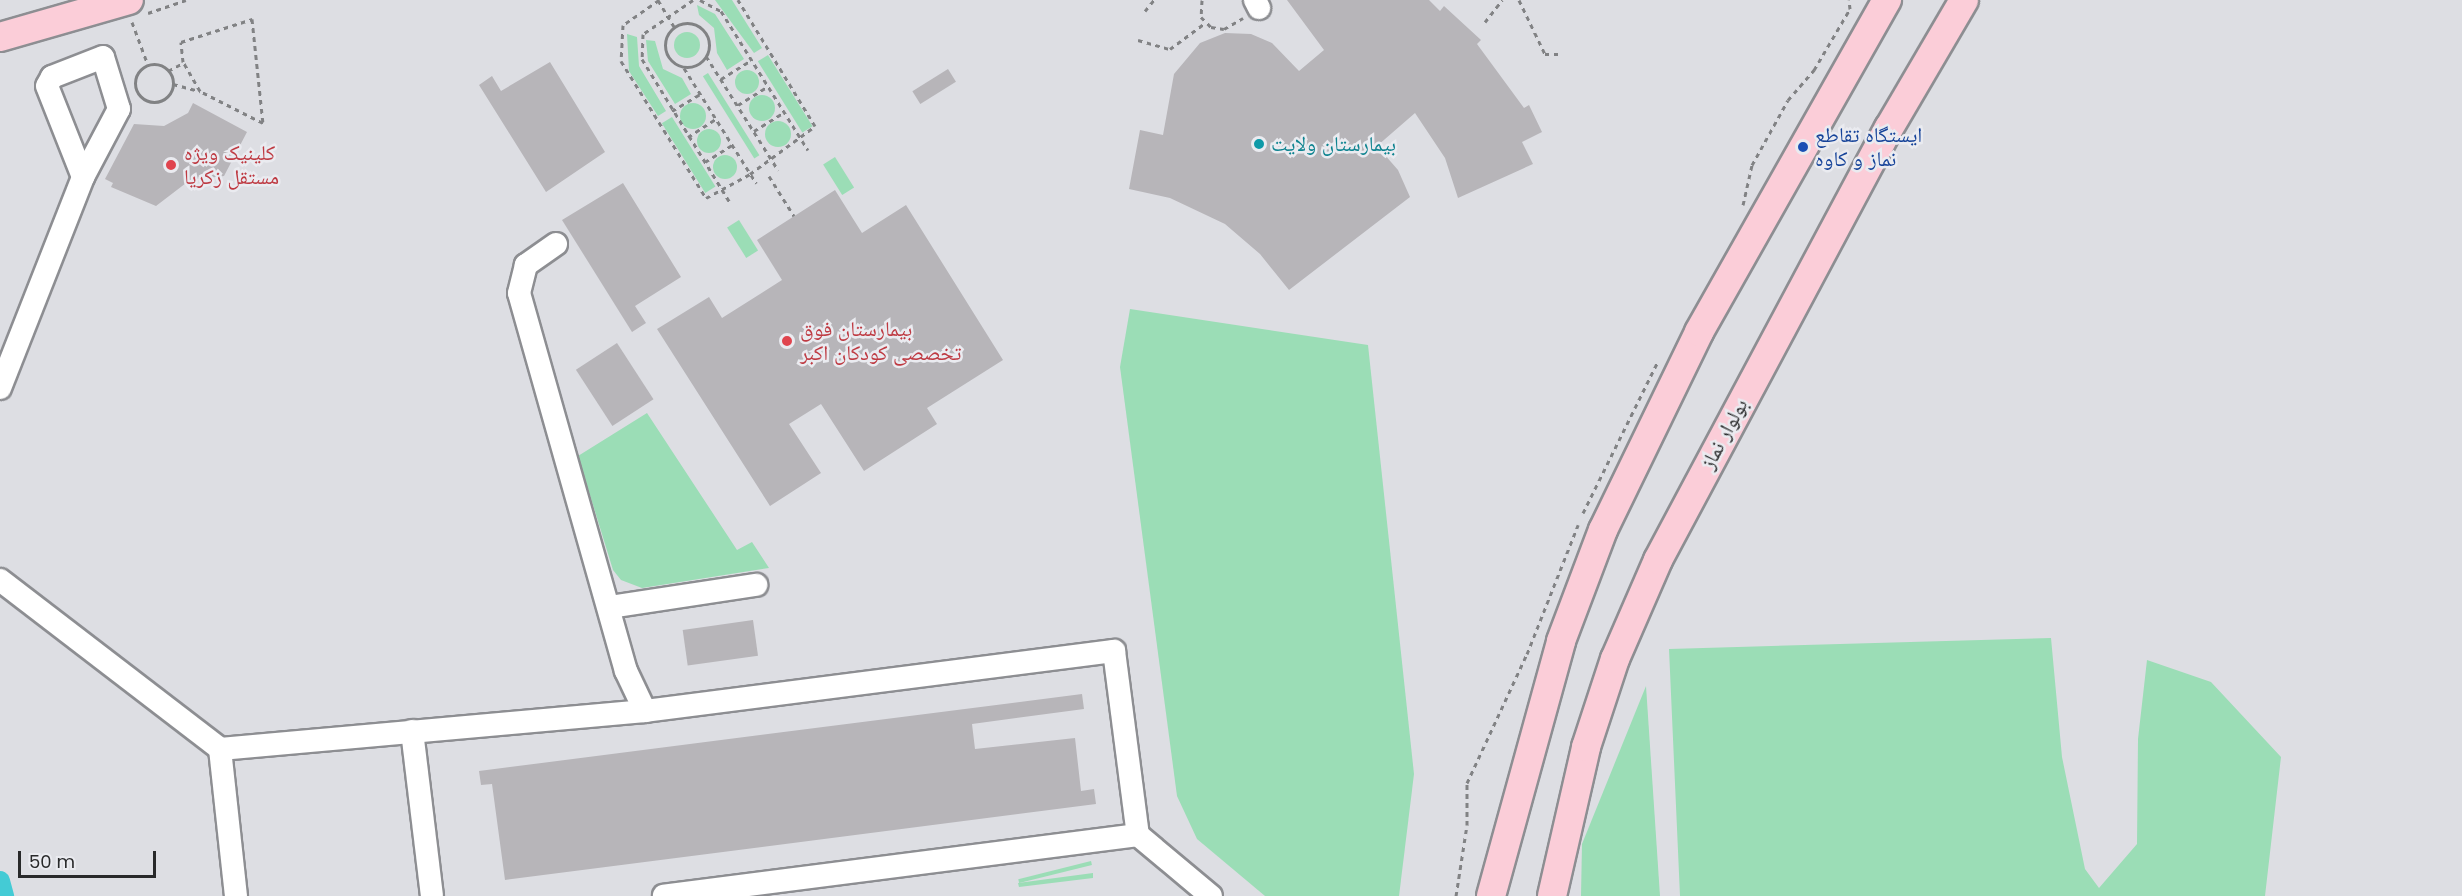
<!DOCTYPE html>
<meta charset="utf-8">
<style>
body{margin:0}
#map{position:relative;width:2462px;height:896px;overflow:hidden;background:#dddee3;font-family:Poppins,"Noto Naskh Arabic",sans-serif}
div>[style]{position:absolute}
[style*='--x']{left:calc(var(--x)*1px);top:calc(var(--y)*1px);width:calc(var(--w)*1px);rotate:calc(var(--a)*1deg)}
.green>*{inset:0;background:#9bddb6;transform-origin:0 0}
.round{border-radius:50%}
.canal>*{height:20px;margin:-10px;padding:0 10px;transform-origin:10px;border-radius:10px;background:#44cbd5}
.building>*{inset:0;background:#b7b5b9;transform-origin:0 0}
.path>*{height:3px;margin-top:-1.5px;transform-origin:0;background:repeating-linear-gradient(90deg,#818284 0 4.5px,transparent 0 9px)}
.path>.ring{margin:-1.5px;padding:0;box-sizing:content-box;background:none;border:3px solid #818284;border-radius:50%}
.roads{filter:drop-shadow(2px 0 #8d8e92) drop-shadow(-2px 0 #8d8e92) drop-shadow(0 2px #8d8e92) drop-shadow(0 -2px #8d8e92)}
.minor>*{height:22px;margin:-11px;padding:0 11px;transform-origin:11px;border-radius:11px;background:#fff}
.major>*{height:28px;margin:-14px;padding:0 14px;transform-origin:14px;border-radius:14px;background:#fbcdd8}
.dots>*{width:16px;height:16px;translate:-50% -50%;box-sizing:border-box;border:3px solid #eaebf0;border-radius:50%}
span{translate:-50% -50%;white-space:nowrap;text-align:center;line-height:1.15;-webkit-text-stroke:5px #eaebf0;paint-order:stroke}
.transit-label{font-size:21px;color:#164399}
.left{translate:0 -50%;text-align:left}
.culture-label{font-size:21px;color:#0d838f}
.health-label{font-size:21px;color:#be3a42}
.street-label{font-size:21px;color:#28292a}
.scale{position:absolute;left:18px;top:851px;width:138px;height:27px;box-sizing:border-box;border:3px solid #28292a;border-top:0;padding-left:8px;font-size:18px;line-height:21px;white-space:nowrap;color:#28292a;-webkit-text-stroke:4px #eaebf0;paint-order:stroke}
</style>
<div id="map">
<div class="green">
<div style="clip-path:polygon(715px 0,732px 0,762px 48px,754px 53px)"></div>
<div style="clip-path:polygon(697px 5px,715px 14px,744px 59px,727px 70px,717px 53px,714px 28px,699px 15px)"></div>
<div class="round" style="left:674px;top:32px;width:26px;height:26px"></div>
<div style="clip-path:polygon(627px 34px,637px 37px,639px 66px,666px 111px,658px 116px,629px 71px)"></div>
<div style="clip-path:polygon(646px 40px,655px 41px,663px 69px,682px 78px,691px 94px,675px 104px,648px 61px)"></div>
<div style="left:768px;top:55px;width:84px;height:12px;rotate:58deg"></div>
<div class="round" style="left:735px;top:70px;width:24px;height:24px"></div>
<div style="left:708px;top:73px;width:97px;height:6px;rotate:58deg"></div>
<div class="round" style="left:749px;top:95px;width:26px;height:26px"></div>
<div class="round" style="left:680px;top:103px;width:26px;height:26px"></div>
<div style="left:672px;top:117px;width:82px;height:12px;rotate:58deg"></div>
<div class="round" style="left:765px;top:121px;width:26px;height:26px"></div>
<div class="round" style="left:697px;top:129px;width:24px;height:24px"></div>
<div class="round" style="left:713px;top:155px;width:24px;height:24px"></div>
<div style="left:835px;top:157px;width:36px;height:14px;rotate:58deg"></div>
<div style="left:739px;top:220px;width:36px;height:14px;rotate:58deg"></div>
<div style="clip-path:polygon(1130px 309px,1368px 345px,1414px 774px,1399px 896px,1265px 896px,1197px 839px,1177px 796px,1120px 367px)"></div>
<div style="clip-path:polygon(647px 413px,737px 550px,752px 542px,769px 568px,642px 588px,621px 580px,613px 570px,578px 456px)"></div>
<div style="clip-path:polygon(2051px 638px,2062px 757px,2085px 869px,2099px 888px,2137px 844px,2138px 739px,2147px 660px,2211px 682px,2281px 757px,2265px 896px,1680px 896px,1669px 649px)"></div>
<div style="clip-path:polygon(1646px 686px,1660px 896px,1581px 896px,1582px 844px)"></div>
<div style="left:1091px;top:861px;width:4px;height:75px;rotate:76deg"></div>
<div style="clip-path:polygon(1093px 873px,1093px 878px,1019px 887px,1018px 883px)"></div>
</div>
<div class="canal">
<div style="--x:0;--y:881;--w:16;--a:75"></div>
</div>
<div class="building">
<div style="clip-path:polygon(1287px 0,1429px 0,1440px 11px,1444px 6px,1481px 40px,1477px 44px,1524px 108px,1529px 105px,1542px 132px,1522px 142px,1533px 164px,1458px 198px,1445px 158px,1415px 113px,1377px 146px,1398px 170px,1410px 197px,1289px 290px,1260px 254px,1225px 224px,1170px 198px,1129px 189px,1140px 130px,1163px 135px,1174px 74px,1200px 43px,1225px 33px,1251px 34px,1272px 43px,1299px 71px,1324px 50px)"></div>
<div style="clip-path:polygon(550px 62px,605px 152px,546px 192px,479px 85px,492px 76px,501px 91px)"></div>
<div style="left:948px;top:69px;width:15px;height:42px;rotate:58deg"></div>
<div style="clip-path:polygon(193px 103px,247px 132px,224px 176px,190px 180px,156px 206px,111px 187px,113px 183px,105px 179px,134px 124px,164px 126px,188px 113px)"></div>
<div style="clip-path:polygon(623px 183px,681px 277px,635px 306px,646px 323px,632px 332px,562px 220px)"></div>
<div style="clip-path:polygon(835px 190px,862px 233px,906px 205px,1003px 360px,927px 408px,937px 424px,864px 471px,821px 404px,789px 424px,821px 473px,770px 506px,657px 329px,709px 297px,722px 318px,782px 280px,757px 240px)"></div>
<div style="left:617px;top:343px;width:67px;height:49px;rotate:57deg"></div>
<div style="left:753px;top:620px;width:36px;height:71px;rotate:82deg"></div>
<div style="clip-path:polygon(1082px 694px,1084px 709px,972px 724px,975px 749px,1075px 738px,1081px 791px,1094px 789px,1096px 804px,505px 880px,492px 784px,481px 785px,479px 771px)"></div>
</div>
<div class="path">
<div style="--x:658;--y:0;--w:31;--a:59"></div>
<div style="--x:659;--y:0;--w:44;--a:145.2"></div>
<div style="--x:623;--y:25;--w:36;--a:93"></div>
<div style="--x:621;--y:61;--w:161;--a:58.2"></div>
<div style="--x:706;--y:198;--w:50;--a:-28.6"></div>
<div style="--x:750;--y:174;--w:81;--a:-36.4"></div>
<div style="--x:815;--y:126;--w:148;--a:-121.4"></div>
<div style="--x:693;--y:0;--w:60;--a:145.8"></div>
<div style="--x:643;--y:34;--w:25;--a:92"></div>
<div style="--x:642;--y:59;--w:167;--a:58.5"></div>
<div style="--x:700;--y:0;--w:24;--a:28"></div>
<div style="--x:721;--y:11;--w:164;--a:58"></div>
<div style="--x:1202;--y:0;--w:17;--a:93"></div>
<div style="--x:1201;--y:17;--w:14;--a:45"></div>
<div style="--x:1211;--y:27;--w:13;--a:9"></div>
<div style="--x:1224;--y:29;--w:22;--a:-30"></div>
<div style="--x:1519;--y:0;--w:60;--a:64.3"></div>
<div style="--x:1545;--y:54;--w:17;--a:0"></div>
<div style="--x:1145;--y:11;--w:14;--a:-51"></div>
<div style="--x:148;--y:13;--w:40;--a:-18.9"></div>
<div style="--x:252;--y:19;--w:105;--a:84"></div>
<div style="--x:263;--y:123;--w:71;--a:-153.1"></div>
<div style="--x:200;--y:91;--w:34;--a:-120"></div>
<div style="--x:183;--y:62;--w:20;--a:-96"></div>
<div style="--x:181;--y:42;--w:75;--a:-17.9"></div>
<div style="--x:132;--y:22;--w:46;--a:69.6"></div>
<div style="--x:1485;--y:22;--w:28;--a:-52"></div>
<div class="ring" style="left:665px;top:23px;width:41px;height:41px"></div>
<div style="--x:1138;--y:40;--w:33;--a:16"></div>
<div style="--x:1170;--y:49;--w:44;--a:-36.6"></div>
<div style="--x:706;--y:56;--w:135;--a:57.7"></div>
<div class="ring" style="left:135px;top:64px;width:35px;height:35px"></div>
<div style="--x:684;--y:68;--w:136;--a:57.9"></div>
<div style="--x:168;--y:71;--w:17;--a:-28"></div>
<div style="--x:721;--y:79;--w:36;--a:-32"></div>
<div style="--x:173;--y:84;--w:28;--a:15"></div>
<div style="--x:738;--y:105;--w:36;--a:-32"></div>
<div style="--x:672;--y:111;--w:33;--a:-31"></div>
<div style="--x:754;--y:131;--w:36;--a:-32"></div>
<div style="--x:688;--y:137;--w:33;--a:-33"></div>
<div style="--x:705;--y:162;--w:32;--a:-32"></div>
<div style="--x:769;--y:176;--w:47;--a:58"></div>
<div style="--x:1743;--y:205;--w:41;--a:-77.3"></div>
<div style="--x:1752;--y:165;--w:74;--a:-61"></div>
<div style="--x:1788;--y:100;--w:40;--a:-49"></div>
<div style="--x:1814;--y:70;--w:71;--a:-59.5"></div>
<div style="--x:1850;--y:9;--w:9;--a:-96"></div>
<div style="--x:1583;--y:513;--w:167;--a:-63.7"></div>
<div style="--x:1456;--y:896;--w:72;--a:-81.2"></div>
<div style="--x:1467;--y:825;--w:42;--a:-90"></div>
<div style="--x:1467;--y:783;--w:142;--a:-65.1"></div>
<div style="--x:1527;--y:654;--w:139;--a:-68.4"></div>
</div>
<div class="roads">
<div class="minor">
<div style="--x:1255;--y:0;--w:9;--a:63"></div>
<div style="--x:556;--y:244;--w:37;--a:145"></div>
<div style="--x:526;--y:265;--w:29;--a:104"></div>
<div style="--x:519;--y:293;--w:393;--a:74.2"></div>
<div style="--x:626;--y:671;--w:44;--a:64.6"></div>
<div style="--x:0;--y:388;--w:227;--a:-68.5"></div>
<div style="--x:83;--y:177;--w:77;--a:-62.1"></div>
<div style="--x:119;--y:109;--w:54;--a:-107.1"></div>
<div style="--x:103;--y:57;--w:55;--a:158.6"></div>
<div style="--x:52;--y:77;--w:10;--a:119"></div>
<div style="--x:47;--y:86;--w:98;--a:68.4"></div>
<div style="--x:0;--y:580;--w:277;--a:37.5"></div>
<div style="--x:220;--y:749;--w:427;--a:-5.1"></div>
<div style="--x:645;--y:711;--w:473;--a:-7.3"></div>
<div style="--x:1114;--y:651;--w:186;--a:82.6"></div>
<div style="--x:1138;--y:835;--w:478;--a:172.7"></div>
<div style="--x:610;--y:607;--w:148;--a:-8.6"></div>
<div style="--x:412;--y:731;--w:166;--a:83.1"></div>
<div style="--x:220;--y:749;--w:148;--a:83.8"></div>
<div style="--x:1138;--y:835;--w:95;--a:39.9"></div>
</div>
<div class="major">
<div style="--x:0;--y:37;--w:134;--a:-16"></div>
<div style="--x:1491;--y:896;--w:264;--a:-74.6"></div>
<div style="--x:1561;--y:641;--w:119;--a:-69.3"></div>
<div style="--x:1603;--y:530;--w:220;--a:-64.1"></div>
<div style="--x:1699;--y:332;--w:382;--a:-60.5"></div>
<div style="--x:1552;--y:896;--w:153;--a:-77.1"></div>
<div style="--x:1586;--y:747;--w:93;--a:-71.8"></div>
<div style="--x:1615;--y:659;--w:108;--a:-66.5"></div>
<div style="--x:1658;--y:560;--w:490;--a:-61.9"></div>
<div style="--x:1889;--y:128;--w:148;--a:-59.6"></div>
</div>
</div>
<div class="dots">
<div style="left:1259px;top:144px;background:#0f9aa8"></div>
<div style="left:1803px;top:147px;background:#1a4fb4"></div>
<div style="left:171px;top:165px;background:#e0444e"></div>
<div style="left:787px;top:341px;background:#e0444e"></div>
</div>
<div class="transit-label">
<span class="left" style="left:1815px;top:147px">ایستگاه تقاطع<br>نماز و کاوه</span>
</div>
<div class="culture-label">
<span class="left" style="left:1271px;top:144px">بیمارستان ولایت</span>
</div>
<div class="health-label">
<span class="left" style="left:184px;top:165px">کلینیک ویژه<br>مستقل زکریا</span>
<span class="left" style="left:800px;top:341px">بیمارستان فوق<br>تخصصی کودکان اکبر</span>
</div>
<div class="street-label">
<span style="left:1724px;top:434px;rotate:-62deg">بولوار نماز</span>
</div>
<div class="scale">50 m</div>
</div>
